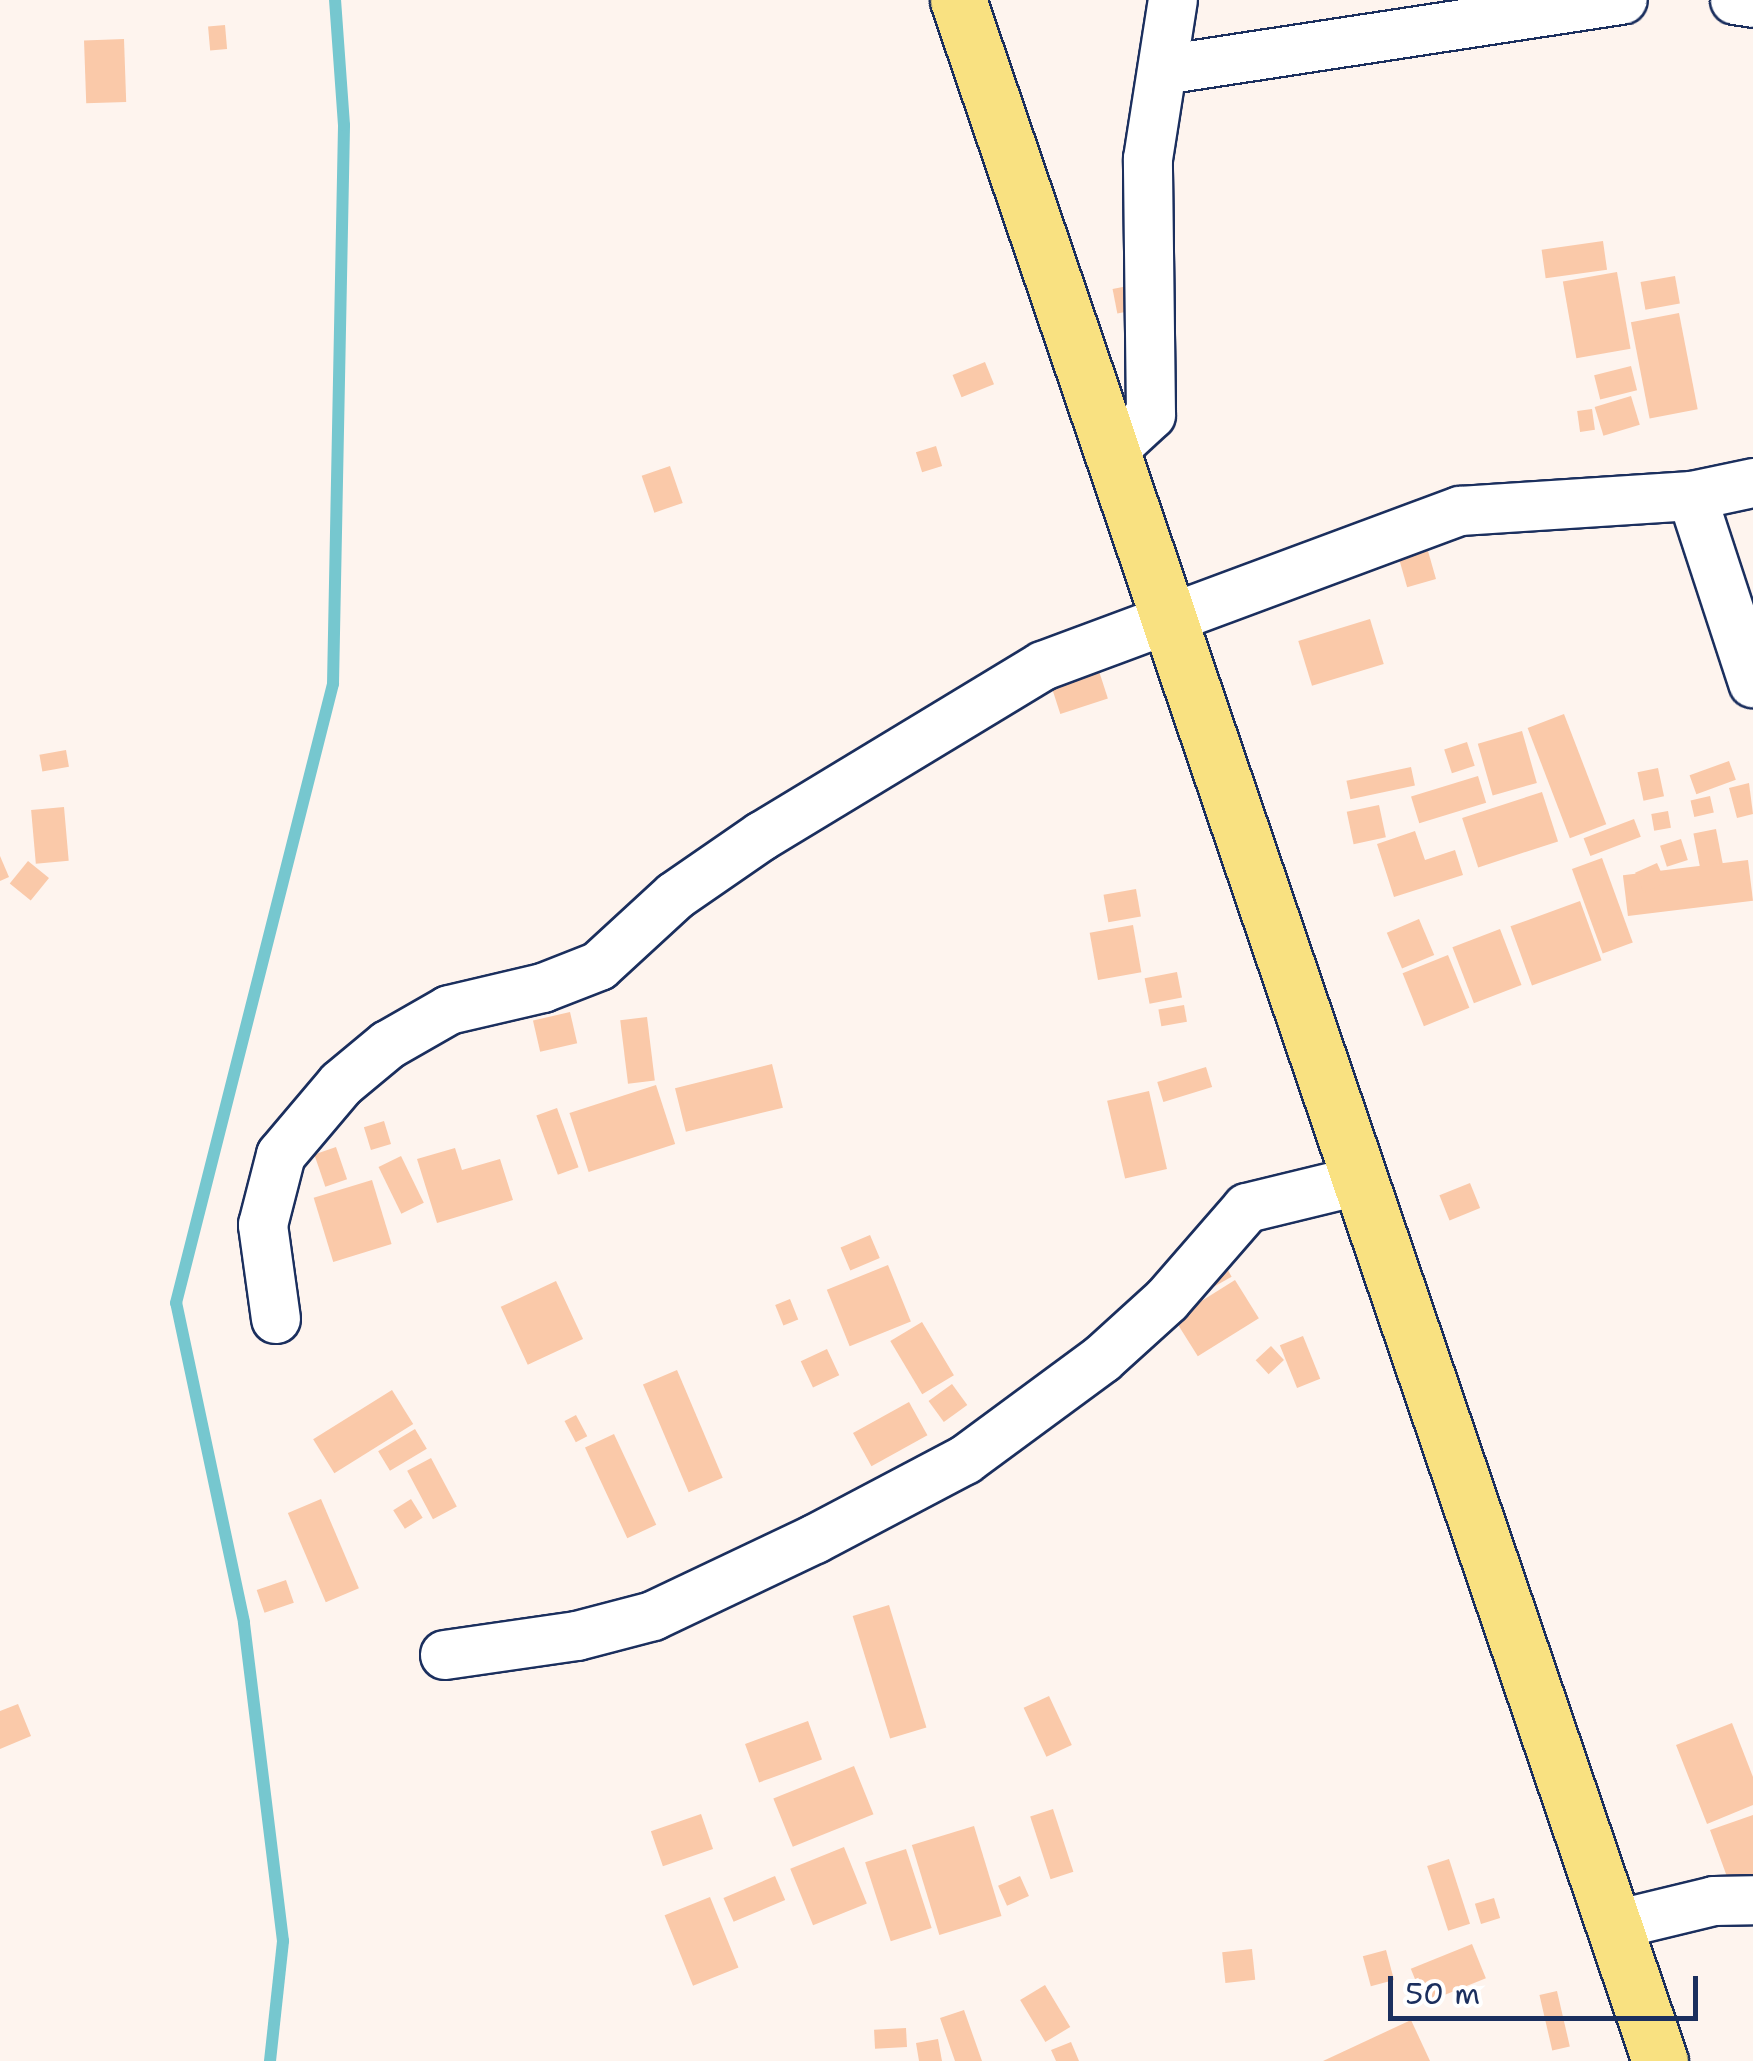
<!DOCTYPE html>
<style>
body{margin:0}
#map{position:relative;width:1753px;height:2061px;overflow:hidden;background:#fef4ee;font-family:"Shantell Sans",sans-serif}
div>[style]{position:absolute}
[style*='--x']{left:calc(var(--x)*1px);top:calc(var(--y)*1px);width:calc(var(--w)*1px);rotate:calc(var(--a)*1deg)}
.stream>*{height:12px;margin:-6px;padding:0 6px;transform-origin:6px;border-radius:6px;background:#76c7cf}
.building>*{inset:0;background:#fac9a9;transform-origin:0 0}
.roads{filter:drop-shadow(2px 0 #1b2f5e) drop-shadow(-2px 0 #1b2f5e) drop-shadow(0 2px #1b2f5e) drop-shadow(0 -2px #1b2f5e)}
.street>*{height:48px;margin:-24px;padding:0 24px;transform-origin:24px;border-radius:24px;background:#fff}
.primary>*{height:55px;margin:-27.5px;padding:0 27.5px;transform-origin:27.5px;border-radius:27.5px;background:#f9e181}
span{translate:-50% -50%;white-space:nowrap;text-align:center;line-height:1.15;-webkit-text-stroke:9px #fff;paint-order:stroke}
.scale{position:absolute;left:1388px;top:1976px;width:310px;height:45px;box-sizing:border-box;border:5px solid #1b2f5e;border-top:0;padding-left:12px;font-size:30px;line-height:35px;white-space:nowrap;color:#1b2f5e;-webkit-text-stroke:8px #fff;paint-order:stroke}
</style>
<div id="map">
<div class="stream">
<div style="--x:270;--y:2061;--w:121;--a:-83.8"></div>
<div style="--x:283;--y:1941;--w:321;--a:-97"></div>
<div style="--x:244;--y:1622;--w:326;--a:-102"></div>
<div style="--x:176;--y:1303;--w:639;--a:-75.77"></div>
<div style="--x:333;--y:684;--w:559;--a:-88.87"></div>
<div style="--x:344;--y:125;--w:125;--a:-94.1"></div>
</div>
<div class="building">
<div style="left:225px;top:25px;width:24px;height:17px;rotate:85deg"></div>
<div style="left:124px;top:39px;width:63px;height:40px;rotate:88deg"></div>
<div style="left:1603px;top:241px;width:29px;height:62px;rotate:82deg"></div>
<div style="left:1617px;top:272px;width:78px;height:55px;rotate:80deg"></div>
<div style="left:1675px;top:276px;width:28px;height:35px;rotate:80deg"></div>
<div style="left:1143px;top:283px;width:25px;height:31px;rotate:79deg"></div>
<div style="left:1679px;top:313px;width:98px;height:49px;rotate:79deg"></div>
<div style="left:985px;top:362px;width:24px;height:35px;rotate:68deg"></div>
<div style="left:1631px;top:366px;width:25px;height:38px;rotate:76deg"></div>
<div style="left:1631px;top:396px;width:30px;height:38px;rotate:73deg"></div>
<div style="left:1592px;top:409px;width:21px;height:15px;rotate:82deg"></div>
<div style="left:936px;top:446px;width:21px;height:21px;rotate:73deg"></div>
<div style="left:670px;top:466px;width:39px;height:30px;rotate:71deg"></div>
<div style="left:1428px;top:551px;width:29px;height:30px;rotate:74deg"></div>
<div style="left:1370px;top:619px;width:47px;height:75px;rotate:73deg"></div>
<div style="left:1098px;top:668px;width:32px;height:50px;rotate:72deg"></div>
<div style="left:1564px;top:714px;width:118px;height:39px;rotate:69deg"></div>
<div style="left:1522px;top:731px;width:54px;height:46px;rotate:74deg"></div>
<div style="left:1467px;top:742px;width:25px;height:24px;rotate:72deg"></div>
<div style="left:66px;top:750px;width:17px;height:27px;rotate:80deg"></div>
<div style="left:1729px;top:761px;width:20px;height:42px;rotate:70deg"></div>
<div style="left:1411px;top:767px;width:19px;height:66px;rotate:78deg"></div>
<div style="left:1658px;top:768px;width:29px;height:21px;rotate:78deg"></div>
<div style="left:1478px;top:776px;width:28px;height:70px;rotate:73deg"></div>
<div style="clip-path:polygon(1749px 783px,1753px 814px,1737px 818px,1729px 788px)"></div>
<div style="left:1542px;top:792px;width:52px;height:84px;rotate:72deg"></div>
<div style="left:1710px;top:796px;width:17px;height:20px;rotate:77deg"></div>
<div style="left:1379px;top:805px;width:33px;height:33px;rotate:78deg"></div>
<div style="left:64px;top:807px;width:54px;height:33px;rotate:85deg"></div>
<div style="left:1668px;top:811px;width:17px;height:17px;rotate:80deg"></div>
<div style="left:1634px;top:819px;width:19px;height:54px;rotate:69deg"></div>
<div style="left:1716px;top:829px;width:37px;height:23px;rotate:79deg"></div>
<div style="clip-path:polygon(1415px 831px,1425px 860px,1455px 850px,1463px 875px,1394px 897px,1377px 844px)"></div>
<div style="left:1681px;top:839px;width:22px;height:22px;rotate:72deg"></div>
<div style="clip-path:polygon(0 856px,9px 877px,0 881px)"></div>
<div style="left:1602px;top:858px;width:90px;height:32px;rotate:70deg"></div>
<div style="left:1748px;top:860px;width:41px;height:126px;rotate:83deg"></div>
<div style="left:28px;top:861px;width:27px;height:29px;rotate:39deg"></div>
<div style="left:1657px;top:863px;width:22px;height:24px;rotate:66deg"></div>
<div style="left:1136px;top:889px;width:28px;height:33px;rotate:80deg"></div>
<div style="left:1580px;top:901px;width:63px;height:74px;rotate:70deg"></div>
<div style="left:1419px;top:919px;width:39px;height:35px;rotate:67deg"></div>
<div style="left:1133px;top:925px;width:48px;height:44px;rotate:80deg"></div>
<div style="left:1500px;top:929px;width:60px;height:51px;rotate:69deg"></div>
<div style="left:1448px;top:955px;width:57px;height:49px;rotate:68deg"></div>
<div style="left:1177px;top:972px;width:26px;height:33px;rotate:79deg"></div>
<div style="left:1184px;top:1005px;width:17px;height:26px;rotate:80deg"></div>
<div style="left:570px;top:1012px;width:32px;height:38px;rotate:77deg"></div>
<div style="left:647px;top:1017px;width:64px;height:27px;rotate:83deg"></div>
<div style="left:772px;top:1064px;width:45px;height:100px;rotate:76deg"></div>
<div style="left:1206px;top:1067px;width:21px;height:51px;rotate:73deg"></div>
<div style="left:656px;top:1085px;width:62px;height:91px;rotate:72deg"></div>
<div style="left:1149px;top:1091px;width:80px;height:43px;rotate:77deg"></div>
<div style="left:557px;top:1108px;width:63px;height:22px;rotate:70deg"></div>
<div style="left:384px;top:1121px;width:24px;height:21px;rotate:73deg"></div>
<div style="left:336px;top:1147px;width:34px;height:23px;rotate:71deg"></div>
<div style="clip-path:polygon(455px 1148px,462px 1170px,500px 1159px,513px 1200px,437px 1223px,417px 1159px)"></div>
<div style="left:401px;top:1156px;width:52px;height:25px;rotate:64deg"></div>
<div style="left:372px;top:1180px;width:67px;height:61px;rotate:73deg"></div>
<div style="left:1470px;top:1183px;width:27px;height:33px;rotate:68deg"></div>
<div style="left:870px;top:1235px;width:25px;height:32px;rotate:67deg"></div>
<div style="left:1219px;top:1254px;width:26px;height:24px;rotate:61deg"></div>
<div style="left:888px;top:1265px;width:61px;height:66px;rotate:68deg"></div>
<div style="left:1235px;top:1280px;width:45px;height:72px;rotate:58deg"></div>
<div style="left:556px;top:1281px;width:64px;height:61px;rotate:65deg"></div>
<div style="left:790px;top:1299px;width:22px;height:16px;rotate:68deg"></div>
<div style="left:922px;top:1322px;width:62px;height:37px;rotate:59deg"></div>
<div style="left:1303px;top:1336px;width:46px;height:25px;rotate:68deg"></div>
<div style="left:1271px;top:1346px;width:19px;height:21px;rotate:47deg"></div>
<div style="left:827px;top:1349px;width:29px;height:29px;rotate:65deg"></div>
<div style="left:677px;top:1370px;width:117px;height:37px;rotate:67deg"></div>
<div style="left:952px;top:1384px;width:26px;height:29px;rotate:54deg"></div>
<div style="left:392px;top:1390px;width:40px;height:93px;rotate:58deg"></div>
<div style="left:909px;top:1402px;width:38px;height:64px;rotate:61deg"></div>
<div style="left:576px;top:1415px;width:24px;height:13px;rotate:62deg"></div>
<div style="left:415px;top:1429px;width:23px;height:43px;rotate:59deg"></div>
<div style="left:614px;top:1434px;width:100px;height:32px;rotate:65deg"></div>
<div style="left:431px;top:1458px;width:55px;height:27px;rotate:62deg"></div>
<div style="left:321px;top:1499px;width:97px;height:36px;rotate:67deg"></div>
<div style="left:411px;top:1499px;width:22px;height:21px;rotate:58deg"></div>
<div style="left:286px;top:1580px;width:24px;height:31px;rotate:71deg"></div>
<div style="left:889px;top:1605px;width:128px;height:38px;rotate:73deg"></div>
<div style="left:1049px;top:1696px;width:54px;height:28px;rotate:65deg"></div>
<div style="clip-path:polygon(18px 1704px,31px 1736px,0 1749px,0 1711px)"></div>
<div style="left:808px;top:1721px;width:41px;height:67px;rotate:70deg"></div>
<div style="clip-path:polygon(1732px 1723px,1753px 1777px,1753px 1805px,1707px 1824px,1676px 1745px)"></div>
<div style="left:854px;top:1766px;width:52px;height:87px;rotate:68deg"></div>
<div style="left:1053px;top:1809px;width:66px;height:24px;rotate:72deg"></div>
<div style="left:701px;top:1814px;width:37px;height:53px;rotate:71deg"></div>
<div style="clip-path:polygon(1753px 1815px,1753px 1877px,1730px 1885px,1710px 1830px)"></div>
<div style="left:974px;top:1826px;width:94px;height:65px;rotate:73deg"></div>
<div style="left:844px;top:1847px;width:61px;height:58px;rotate:68deg"></div>
<div style="left:906px;top:1849px;width:83px;height:43px;rotate:72deg"></div>
<div style="left:1449px;top:1859px;width:68px;height:23px;rotate:72deg"></div>
<div style="left:775px;top:1876px;width:26px;height:56px;rotate:67deg"></div>
<div style="left:1020px;top:1876px;width:22px;height:24px;rotate:66deg"></div>
<div style="left:710px;top:1897px;width:76px;height:49px;rotate:68deg"></div>
<div style="left:1494px;top:1898px;width:21px;height:20px;rotate:73deg"></div>
<div style="left:1472px;top:1944px;width:37px;height:66px;rotate:68deg"></div>
<div style="left:1252px;top:1949px;width:31px;height:30px;rotate:84deg"></div>
<div style="left:1386px;top:1950px;width:31px;height:24px;rotate:75deg"></div>
<div style="left:1045px;top:1985px;width:49px;height:29px;rotate:59deg"></div>
<div style="left:1557px;top:1991px;width:57px;height:18px;rotate:77deg"></div>
<div style="clip-path:polygon(964px 2010px,982px 2061px,955px 2061px,940px 2018px)"></div>
<div style="clip-path:polygon(1411px 2020px,1430px 2061px,1323px 2061px)"></div>
<div style="left:906px;top:2028px;width:19px;height:32px;rotate:87deg"></div>
<div style="clip-path:polygon(938px 2039px,942px 2061px,919px 2061px,916px 2043px)"></div>
<div style="clip-path:polygon(1071px 2042px,1079px 2061px,1056px 2061px,1051px 2050px)"></div>
</div>
<div class="roads">
<div class="street">
<div style="--x:1735;--y:0;--w:18;--a:9"></div>
<div style="--x:1163;--y:70;--w:465;--a:-8.7"></div>
<div style="--x:1114;--y:449;--w:50;--a:-42.6"></div>
<div style="--x:1151;--y:415;--w:256;--a:-90.7"></div>
<div style="--x:1148;--y:159;--w:161;--a:-81.1"></div>
<div style="--x:1692;--y:496;--w:197;--a:71.9"></div>
<div style="--x:276;--y:1319;--w:95;--a:-97.9"></div>
<div style="--x:263;--y:1225;--w:72;--a:-75.6"></div>
<div style="--x:281;--y:1155;--w:93;--a:-49.8"></div>
<div style="--x:341;--y:1084;--w:61;--a:-39.7"></div>
<div style="--x:388;--y:1045;--w:70;--a:-29.8"></div>
<div style="--x:449;--y:1010;--w:97;--a:-13.2"></div>
<div style="--x:543;--y:988;--w:60;--a:-21.4"></div>
<div style="--x:599;--y:966;--w:103;--a:-42.6"></div>
<div style="--x:675;--y:896;--w:106;--a:-34.6"></div>
<div style="--x:762;--y:836;--w:328;--a:-31.2"></div>
<div style="--x:1043;--y:666;--w:445;--a:-20.4"></div>
<div style="--x:1460;--y:511;--w:232;--a:-3.7"></div>
<div style="--x:1692;--y:496;--w:62;--a:-12"></div>
<div style="--x:445;--y:1655;--w:133;--a:-8.2"></div>
<div style="--x:577;--y:1636;--w:79;--a:-14.7"></div>
<div style="--x:653;--y:1616;--w:179;--a:-25.4"></div>
<div style="--x:815;--y:1539;--w:170;--a:-27.8"></div>
<div style="--x:965;--y:1460;--w:170;--a:-36.4"></div>
<div style="--x:1102;--y:1359;--w:88;--a:-42.2"></div>
<div style="--x:1167;--y:1300;--w:122;--a:-49"></div>
<div style="--x:1247;--y:1208;--w:118;--a:-13.7"></div>
<div style="--x:1615;--y:1925;--w:102;--a:-13.6"></div>
<div style="--x:1714;--y:1901;--w:39;--a:-1"></div>
</div>
<div class="primary">
<div style="--x:958;--y:0;--w:2177;--a:71.19"></div>
</div>
</div>
<div class="scale">50 m</div>
</div>
